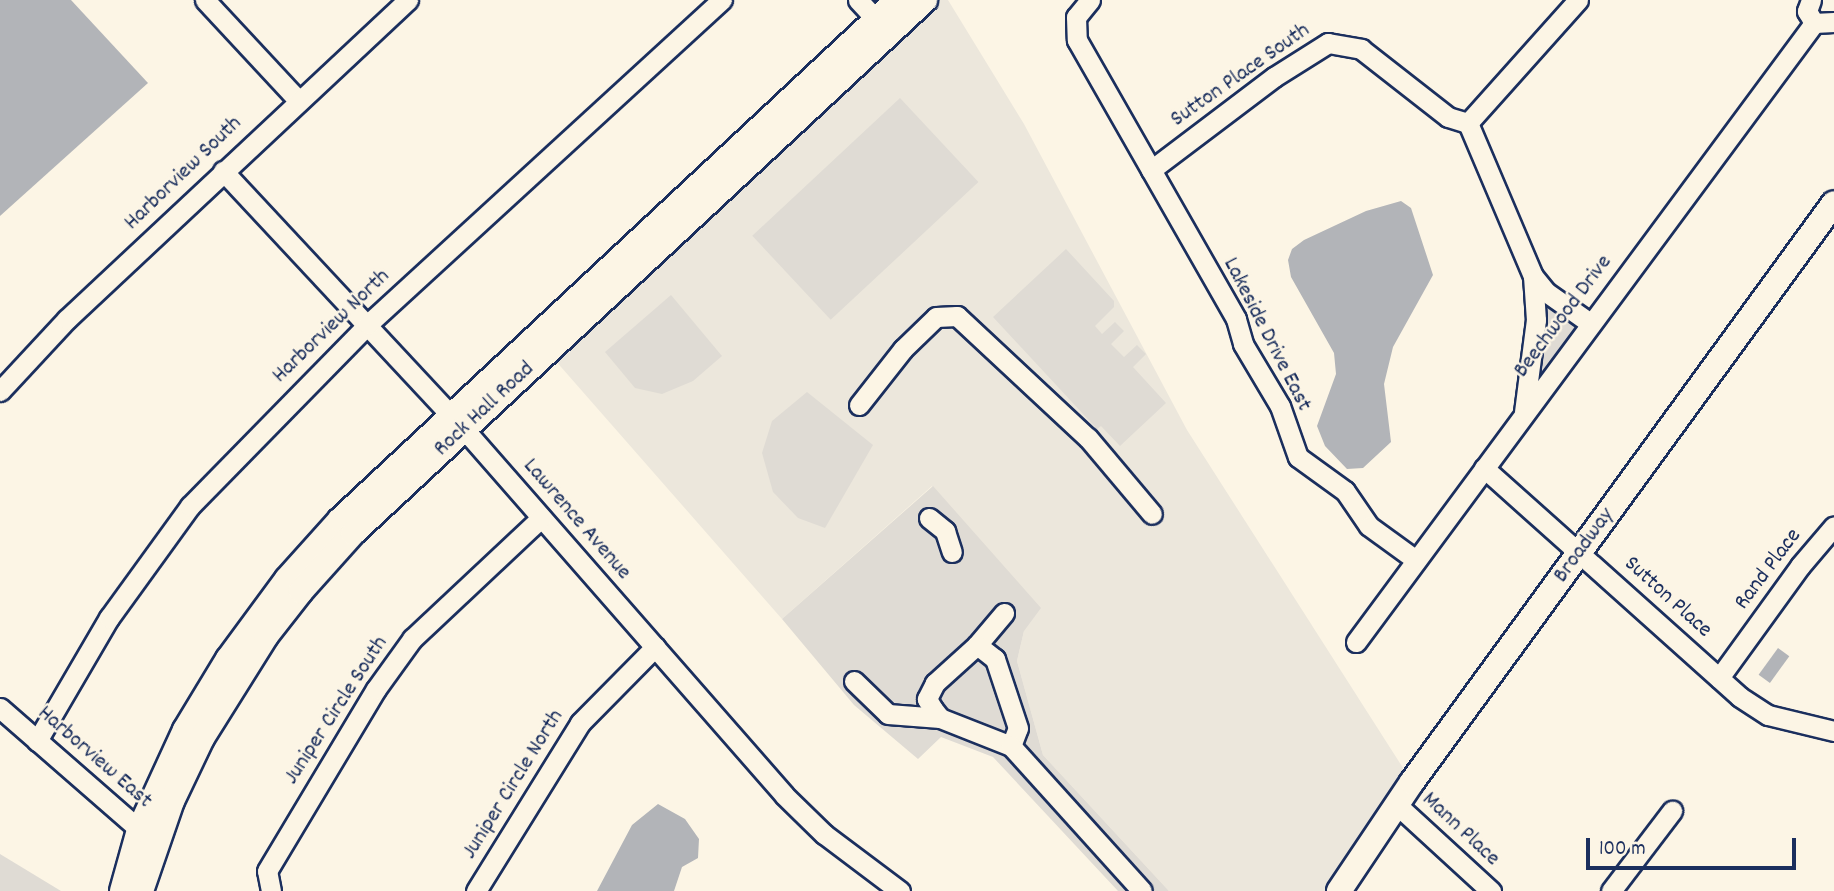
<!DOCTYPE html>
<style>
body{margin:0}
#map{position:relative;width:1834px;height:891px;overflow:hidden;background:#fcf5e5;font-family:Dekko,sans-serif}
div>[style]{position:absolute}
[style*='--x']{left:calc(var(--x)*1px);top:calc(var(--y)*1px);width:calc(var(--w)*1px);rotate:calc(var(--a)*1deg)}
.built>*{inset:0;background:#ece7dc}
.green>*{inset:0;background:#dfdbd4;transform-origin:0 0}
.water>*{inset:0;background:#b2b4b8;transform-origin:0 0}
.roads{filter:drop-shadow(2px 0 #1b2f5e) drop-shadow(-2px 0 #1b2f5e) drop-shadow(0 2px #1b2f5e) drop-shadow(0 -2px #1b2f5e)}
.minor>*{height:19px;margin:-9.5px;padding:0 9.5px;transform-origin:9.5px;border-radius:9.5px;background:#fcf5e5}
.major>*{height:24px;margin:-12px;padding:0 12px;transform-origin:12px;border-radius:12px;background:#fcf5e5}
span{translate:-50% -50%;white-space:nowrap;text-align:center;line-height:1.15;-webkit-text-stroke:5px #fcf5e5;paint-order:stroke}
.street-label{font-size:23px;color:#1b2f5e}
.scale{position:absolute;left:1586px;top:838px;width:210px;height:32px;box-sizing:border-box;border:4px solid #1b2f5e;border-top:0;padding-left:9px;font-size:21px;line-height:24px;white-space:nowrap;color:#1b2f5e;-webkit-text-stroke:5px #fcf5e5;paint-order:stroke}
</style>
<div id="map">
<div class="built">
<div style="clip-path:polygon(926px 0,948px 0,1024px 124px,1187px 430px,1412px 782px,1339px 891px,1169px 891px,1043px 755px,1017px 661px,1024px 631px,932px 486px,782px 619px,547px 351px)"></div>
</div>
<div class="green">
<div style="left:900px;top:98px;width:115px;height:202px;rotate:47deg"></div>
<div style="clip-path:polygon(1066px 249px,1114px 301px,1114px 307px,1095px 326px,1102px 334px,1115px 322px,1124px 331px,1111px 344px,1124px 357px,1137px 345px,1146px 354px,1133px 367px,1166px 403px,1120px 446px,1101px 426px,1097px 429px,993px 317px)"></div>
<div style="clip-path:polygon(1533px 276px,1590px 323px,1524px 413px)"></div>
<div style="clip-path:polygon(671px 295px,722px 356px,693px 381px,662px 394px,635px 388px,605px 352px)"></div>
<div style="clip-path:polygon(807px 392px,873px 445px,825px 528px,798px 518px,773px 492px,762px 453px,772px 421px)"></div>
<div style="clip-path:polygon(933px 486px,1041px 608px,1024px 631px,1017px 661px,1043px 755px,1169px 891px,1118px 891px,993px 757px,941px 737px,918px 759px,854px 705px,782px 619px)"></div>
<div style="clip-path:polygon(0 854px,61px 891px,0 891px)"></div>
</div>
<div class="water">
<div style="clip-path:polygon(0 0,71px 0,148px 83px,0 216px)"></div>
<div style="clip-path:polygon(1401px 201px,1411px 208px,1433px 275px,1393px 347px,1384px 384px,1391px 442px,1363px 468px,1347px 469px,1325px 446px,1317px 426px,1336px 374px,1334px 353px,1291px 277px,1288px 260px,1292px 249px,1304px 240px,1366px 211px)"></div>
<div style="left:1778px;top:648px;width:14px;height:33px;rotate:36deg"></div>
<div style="clip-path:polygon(658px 804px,685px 819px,699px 839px,698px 858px,682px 867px,674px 891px,597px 891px,632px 825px)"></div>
</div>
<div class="roads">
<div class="minor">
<div style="--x:205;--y:0;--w:137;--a:47.1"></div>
<div style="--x:858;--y:0;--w:26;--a:47"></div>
<div style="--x:1090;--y:0;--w:22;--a:129"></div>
<div style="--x:1076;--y:17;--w:23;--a:88"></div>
<div style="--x:1077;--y:40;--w:321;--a:60.3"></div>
<div style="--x:1236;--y:319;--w:26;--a:74"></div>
<div style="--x:1243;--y:344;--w:72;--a:59.2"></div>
<div style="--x:1280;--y:406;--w:54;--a:70.6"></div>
<div style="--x:1298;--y:457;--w:58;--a:35.9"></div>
<div style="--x:1345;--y:491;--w:42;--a:55.6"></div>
<div style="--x:1369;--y:526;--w:58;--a:35.9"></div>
<div style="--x:1811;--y:0;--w:12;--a:110"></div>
<div style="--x:1807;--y:11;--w:14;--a:60"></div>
<div style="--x:1814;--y:23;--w:20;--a:-3"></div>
<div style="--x:1468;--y:123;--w:166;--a:67"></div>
<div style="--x:1533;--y:276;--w:21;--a:51"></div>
<div style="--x:1546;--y:292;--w:54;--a:35.2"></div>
<div style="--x:1468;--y:123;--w:165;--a:-48.2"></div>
<div style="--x:1151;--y:170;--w:154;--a:-37.1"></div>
<div style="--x:1274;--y:77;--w:64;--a:-32.2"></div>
<div style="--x:1328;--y:43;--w:34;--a:10"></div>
<div style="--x:1361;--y:49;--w:110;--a:38"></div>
<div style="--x:1448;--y:117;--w:21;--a:17"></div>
<div style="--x:223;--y:171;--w:353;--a:47"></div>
<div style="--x:464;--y:429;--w:486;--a:48.8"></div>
<div style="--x:784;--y:795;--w:56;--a:44.3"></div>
<div style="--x:824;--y:834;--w:95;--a:36.9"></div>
<div style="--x:0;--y:391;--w:98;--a:-47.1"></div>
<div style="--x:67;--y:319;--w:467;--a:-43.1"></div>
<div style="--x:859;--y:405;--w:71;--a:-51.8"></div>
<div style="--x:903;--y:349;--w:46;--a:-44.1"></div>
<div style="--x:936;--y:317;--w:21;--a:-3"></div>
<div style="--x:957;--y:316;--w:179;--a:43"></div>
<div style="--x:1088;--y:438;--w:99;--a:49.9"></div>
<div style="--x:1524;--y:412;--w:93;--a:-82.6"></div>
<div style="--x:1536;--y:320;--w:44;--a:-93.9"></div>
<div style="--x:1484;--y:468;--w:343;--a:41.8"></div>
<div style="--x:1740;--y:697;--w:33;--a:33"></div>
<div style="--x:1768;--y:715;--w:68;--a:13.6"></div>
<div style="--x:929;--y:518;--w:21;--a:39"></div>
<div style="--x:945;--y:531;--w:22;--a:72"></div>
<div style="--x:1356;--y:642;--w:770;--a:-53.5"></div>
<div style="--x:977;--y:645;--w:42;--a:-49.8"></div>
<div style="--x:1719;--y:678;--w:138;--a:-54.1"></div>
<div style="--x:1800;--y:566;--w:52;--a:-49.6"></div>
<div style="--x:854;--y:681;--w:47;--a:44.1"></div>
<div style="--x:888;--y:714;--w:52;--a:4.4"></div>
<div style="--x:0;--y:708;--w:198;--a:41.1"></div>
<div style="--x:37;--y:741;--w:143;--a:-59.7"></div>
<div style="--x:109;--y:618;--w:138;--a:-54.1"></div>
<div style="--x:190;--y:506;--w:255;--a:-45.6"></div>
<div style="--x:368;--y:324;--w:480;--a:-42.5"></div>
<div style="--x:1011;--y:746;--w:19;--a:-69"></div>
<div style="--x:1018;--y:728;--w:73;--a:-108.4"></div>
<div style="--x:995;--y:659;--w:23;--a:-142"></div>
<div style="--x:977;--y:645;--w:57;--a:137.9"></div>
<div style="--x:935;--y:683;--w:18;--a:117"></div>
<div style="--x:927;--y:699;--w:12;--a:59"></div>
<div style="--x:933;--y:709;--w:11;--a:52"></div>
<div style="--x:940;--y:718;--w:76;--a:21.5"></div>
<div style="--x:1011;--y:746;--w:195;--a:47.9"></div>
<div style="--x:1396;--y:804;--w:129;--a:42.5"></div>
<div style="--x:271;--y:891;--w:20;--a:-101"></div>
<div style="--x:267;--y:871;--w:212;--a:-59.1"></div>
<div style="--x:376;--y:689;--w:62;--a:-54.2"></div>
<div style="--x:412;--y:639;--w:177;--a:-43.2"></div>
<div style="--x:476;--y:891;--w:198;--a:-58.2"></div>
<div style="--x:580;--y:723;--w:107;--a:-45.4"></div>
<div style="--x:1611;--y:891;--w:101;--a:-52.7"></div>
</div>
<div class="major">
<div style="--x:122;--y:891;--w:63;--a:-74.4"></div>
<div style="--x:139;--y:830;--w:110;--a:-65.3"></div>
<div style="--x:185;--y:730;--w:83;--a:-58.8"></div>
<div style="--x:228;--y:659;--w:99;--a:-53.6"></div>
<div style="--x:287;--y:579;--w:79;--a:-48.1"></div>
<div style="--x:340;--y:520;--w:762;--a:-43.03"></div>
<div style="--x:141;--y:891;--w:95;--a:-71"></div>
<div style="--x:172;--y:801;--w:70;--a:-64.5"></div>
<div style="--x:202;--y:738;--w:120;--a:-57.9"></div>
<div style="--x:266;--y:636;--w:57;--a:-52.1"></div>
<div style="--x:301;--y:591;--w:78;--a:-48.1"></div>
<div style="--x:353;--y:533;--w:782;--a:-42.98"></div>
<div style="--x:1339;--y:891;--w:131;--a:-56.2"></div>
<div style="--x:1412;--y:782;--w:716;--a:-53.91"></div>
</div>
</div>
<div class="street-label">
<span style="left:1241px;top:76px;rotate:-35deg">Sutton Place South</span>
<span style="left:184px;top:174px;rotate:-44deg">Harborview South</span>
<span style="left:1564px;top:317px;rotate:-53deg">Beechwood Drive</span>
<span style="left:332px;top:327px;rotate:-44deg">Harborview North</span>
<span style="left:1266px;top:335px;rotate:63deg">Lakeside Drive East</span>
<span style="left:485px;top:410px;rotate:-43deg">Rock Hall Road</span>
<span style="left:576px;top:520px;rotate:49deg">Lawrence Avenue</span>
<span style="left:1585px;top:546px;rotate:-54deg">Broadway</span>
<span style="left:1769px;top:570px;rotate:-53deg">Rand Place</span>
<span style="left:1667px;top:598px;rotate:42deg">Sutton Place</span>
<span style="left:337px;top:711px;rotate:-57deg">Juniper Circle South</span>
<span style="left:94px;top:758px;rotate:41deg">Harborview East</span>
<span style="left:514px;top:785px;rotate:-58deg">Juniper Circle North</span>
<span style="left:1460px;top:830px;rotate:43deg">Mann Place</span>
</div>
<div class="scale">100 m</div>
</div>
